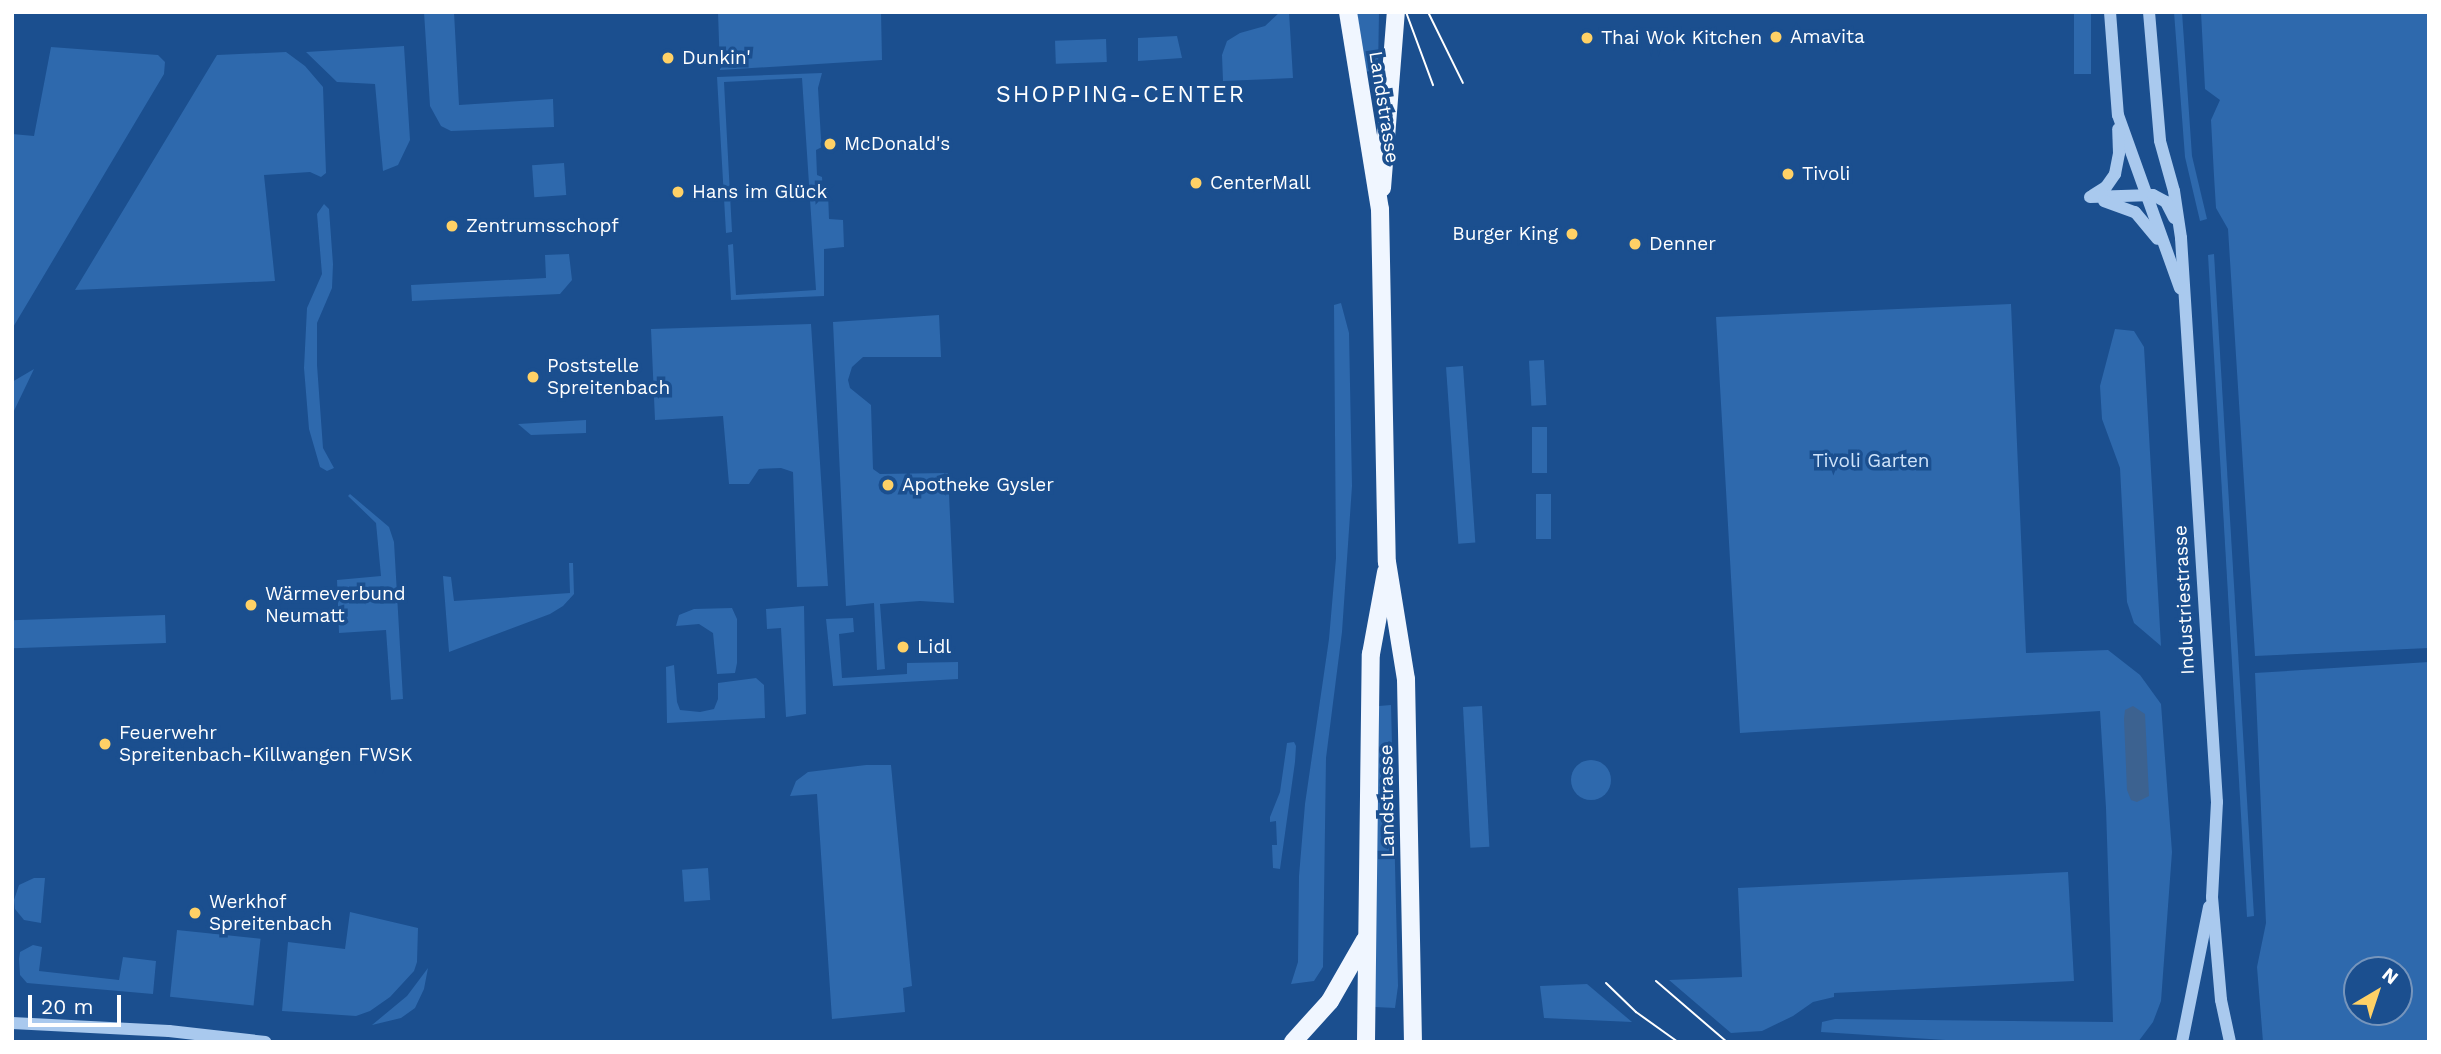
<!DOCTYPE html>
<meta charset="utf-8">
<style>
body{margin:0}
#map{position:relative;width:2441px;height:1054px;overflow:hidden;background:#1b4f8f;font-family:"Work Sans",sans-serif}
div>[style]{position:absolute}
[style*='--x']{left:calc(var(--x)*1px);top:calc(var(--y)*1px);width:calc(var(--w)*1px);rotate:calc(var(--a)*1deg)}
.green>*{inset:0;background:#2e69ad;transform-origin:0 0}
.round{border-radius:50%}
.water>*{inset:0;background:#3c6290}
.minor>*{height:12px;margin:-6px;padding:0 6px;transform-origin:6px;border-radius:6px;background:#a9c9ee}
.major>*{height:18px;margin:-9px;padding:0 9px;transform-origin:9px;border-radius:9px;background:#f0f6ff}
.tram>*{height:2px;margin:-1px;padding:0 1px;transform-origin:1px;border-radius:1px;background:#fff}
.dots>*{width:19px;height:19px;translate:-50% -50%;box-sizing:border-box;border:4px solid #1b4f8f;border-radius:50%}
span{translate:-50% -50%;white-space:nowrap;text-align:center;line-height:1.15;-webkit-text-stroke:7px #1b4f8f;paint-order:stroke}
.poi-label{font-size:19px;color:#fff}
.left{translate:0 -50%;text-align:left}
.right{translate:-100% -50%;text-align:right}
.street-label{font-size:19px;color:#fff}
.park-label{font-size:19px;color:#cfe3fa}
.quarter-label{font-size:23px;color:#fff;letter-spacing:2px}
.frame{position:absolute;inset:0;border:14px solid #fff;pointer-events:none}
.north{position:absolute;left:2343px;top:956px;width:70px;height:70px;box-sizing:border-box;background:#1b4f8f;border:2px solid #7695bc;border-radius:50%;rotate:39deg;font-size:19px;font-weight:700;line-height:28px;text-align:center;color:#fff}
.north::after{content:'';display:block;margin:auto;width:24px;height:32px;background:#ffd166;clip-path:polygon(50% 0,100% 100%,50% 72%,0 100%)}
.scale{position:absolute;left:28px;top:995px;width:93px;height:32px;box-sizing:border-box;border:4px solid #fff;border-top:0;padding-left:9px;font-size:21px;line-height:24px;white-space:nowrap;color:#fff;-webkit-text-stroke:5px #1b4f8f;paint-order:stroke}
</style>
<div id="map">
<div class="green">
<div style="clip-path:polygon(424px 12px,454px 12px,459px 105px,553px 99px,554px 127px,451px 131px,441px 126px,430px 106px)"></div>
<div style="clip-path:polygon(718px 12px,881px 12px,882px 60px,720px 70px)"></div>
<div style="clip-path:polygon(1280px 12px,1289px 12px,1293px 78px,1223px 81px,1222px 55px,1227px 41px,1240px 33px,1265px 26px)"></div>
<div style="clip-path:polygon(1357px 12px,1379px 12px,1378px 70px,1363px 72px)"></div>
<div style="left:2074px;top:12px;width:17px;height:62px"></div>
<div style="clip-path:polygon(2174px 12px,2182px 12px,2192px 156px,2207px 219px,2200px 221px,2185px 157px)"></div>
<div style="clip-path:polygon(2201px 12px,2429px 12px,2429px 648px,2255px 656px,2228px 229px,2216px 208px,2214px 176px,2211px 120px,2220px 100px,2205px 89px)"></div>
<div style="clip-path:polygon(1177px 36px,1182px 58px,1138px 61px,1138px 38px)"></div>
<div style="left:1106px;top:39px;width:23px;height:51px;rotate:88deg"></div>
<div style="clip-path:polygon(404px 46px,410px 140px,398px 165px,383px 171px,375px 84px,337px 82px,306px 52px)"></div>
<div style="clip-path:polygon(51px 47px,158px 55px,165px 62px,164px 74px,12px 329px,12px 134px,34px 136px)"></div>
<div style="clip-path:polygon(286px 52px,305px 66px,323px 87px,326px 173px,321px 177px,310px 172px,264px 175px,275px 281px,75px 290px,217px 55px)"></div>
<div style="clip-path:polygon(822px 73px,818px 88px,821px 139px,824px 146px,816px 150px,817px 175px,822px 177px,823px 191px,828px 192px,829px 219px,843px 220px,844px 247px,824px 249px,824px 296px,731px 300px,728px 245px,733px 244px,736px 295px,816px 290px,802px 78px,724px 82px,732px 232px,726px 233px,717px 77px)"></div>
<div style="left:564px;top:163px;width:32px;height:32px;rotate:86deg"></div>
<div style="clip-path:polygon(324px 204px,329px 209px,333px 264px,332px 288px,317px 323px,317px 365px,323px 448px,334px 468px,327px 471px,320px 467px,309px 429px,304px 368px,307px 308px,322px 274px,317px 214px)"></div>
<div style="clip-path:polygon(569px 254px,572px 280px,560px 294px,412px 301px,411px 285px,546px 278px,545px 255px)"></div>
<div style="clip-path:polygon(2214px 254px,2254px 916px,2247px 917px,2208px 255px)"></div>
<div style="clip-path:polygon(1341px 303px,1349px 333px,1352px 486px,1342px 632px,1326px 758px,1323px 967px,1314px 981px,1291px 984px,1298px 962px,1299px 876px,1305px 804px,1329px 639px,1336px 558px,1334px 305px)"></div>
<div style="clip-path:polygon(2011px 304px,2026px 653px,2108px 650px,2140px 675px,2161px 704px,2172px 852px,2161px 1001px,2153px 1022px,2138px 1042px,1976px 1042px,1821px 1032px,1822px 1022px,1835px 1019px,2113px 1022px,2106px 808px,2100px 711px,1740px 733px,1716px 317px)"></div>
<div style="clip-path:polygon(939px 315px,941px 357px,863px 357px,852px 367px,848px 380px,850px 388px,871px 405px,873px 469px,880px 474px,948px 473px,954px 603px,920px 601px,880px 604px,885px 669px,877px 670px,874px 603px,846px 606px,833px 322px)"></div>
<div style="clip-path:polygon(811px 324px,828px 586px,797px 587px,793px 472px,781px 468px,759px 469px,749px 484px,729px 484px,723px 416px,655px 420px,651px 329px)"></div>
<div style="clip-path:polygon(2115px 329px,2134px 331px,2144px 347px,2161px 646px,2134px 623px,2127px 602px,2120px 468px,2102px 419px,2100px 386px)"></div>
<div style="left:1544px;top:360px;width:45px;height:15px;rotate:87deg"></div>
<div style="left:1463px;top:366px;width:177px;height:17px;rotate:86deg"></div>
<div style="clip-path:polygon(34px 369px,12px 415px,12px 382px)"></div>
<div style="clip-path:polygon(586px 420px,586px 433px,531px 435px,518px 424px)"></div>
<div style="left:1532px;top:427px;width:15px;height:46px"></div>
<div style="clip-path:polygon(350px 494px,389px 527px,394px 542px,403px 699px,391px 700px,386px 630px,339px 633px,337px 580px,381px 576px,376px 523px,348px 496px)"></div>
<div style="left:1536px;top:494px;width:15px;height:45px"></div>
<div style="clip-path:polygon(569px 563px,573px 563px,574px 594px,563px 606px,550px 614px,449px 652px,443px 576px,451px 577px,454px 601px,570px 593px)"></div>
<div style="clip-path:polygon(804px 606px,806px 714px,786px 717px,781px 628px,767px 629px,766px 609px)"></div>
<div style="clip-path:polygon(732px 608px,737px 619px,737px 663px,735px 673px,717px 674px,713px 633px,699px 624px,676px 626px,679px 615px,694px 609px)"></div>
<div style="left:165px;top:615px;width:28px;height:153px;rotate:88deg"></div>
<div style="clip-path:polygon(853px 618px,854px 632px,839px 634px,842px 678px,907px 674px,907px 663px,958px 662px,958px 679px,833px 686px,826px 619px)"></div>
<div style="clip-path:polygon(evenodd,2429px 662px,2429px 1042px,2263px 1042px,2257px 967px,2266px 923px,2255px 673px,2429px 662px,2399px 970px,2399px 1012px,2357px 1012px,2357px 970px,2399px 970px)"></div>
<div style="clip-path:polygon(674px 665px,677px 702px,680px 710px,700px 712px,714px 709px,718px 699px,718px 683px,756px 678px,764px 685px,765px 718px,667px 723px,666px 667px)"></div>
<div style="clip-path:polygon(1391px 705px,1398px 986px,1395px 1008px,1375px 1007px,1374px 977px,1379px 706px)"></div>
<div style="left:1482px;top:706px;width:141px;height:19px;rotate:87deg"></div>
<div style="clip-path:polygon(1294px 742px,1296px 746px,1295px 762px,1280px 869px,1273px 868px,1272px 845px,1277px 845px,1276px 821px,1270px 822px,1270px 817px,1280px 792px,1287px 743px)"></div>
<div class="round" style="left:1571px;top:760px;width:40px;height:40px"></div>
<div style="clip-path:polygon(866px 765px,891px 765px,912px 986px,903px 988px,905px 1012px,832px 1019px,817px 794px,790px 796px,796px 781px,808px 772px)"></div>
<div style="left:708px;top:868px;width:32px;height:26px;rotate:86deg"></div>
<div style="clip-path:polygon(2068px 872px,2074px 981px,1834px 993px,1834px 997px,1813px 1002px,1793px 1016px,1762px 1031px,1731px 1033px,1669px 980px,1742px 977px,1738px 888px)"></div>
<div style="clip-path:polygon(34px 878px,45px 878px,41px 923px,24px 920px,15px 909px,14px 900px,19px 885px)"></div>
<div style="clip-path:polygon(350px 912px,418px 928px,417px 962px,414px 971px,390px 997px,370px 1011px,356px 1016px,282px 1011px,288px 942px,345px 949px)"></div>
<div style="left:177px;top:930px;width:84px;height:67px;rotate:6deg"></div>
<div style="clip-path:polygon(33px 945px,42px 947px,39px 971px,119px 980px,123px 957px,156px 961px,153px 994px,27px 983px,20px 975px,19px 959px,20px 952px)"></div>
<div style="clip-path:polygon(428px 968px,424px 989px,415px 1008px,401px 1018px,372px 1025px,407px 996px)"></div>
<div style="clip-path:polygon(1587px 984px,1632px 1022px,1544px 1018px,1540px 986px)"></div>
</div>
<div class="water">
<div style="clip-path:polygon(2133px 706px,2145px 714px,2149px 796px,2137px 802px,2131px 800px,2127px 790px,2124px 719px,2125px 710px)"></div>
</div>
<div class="minor">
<div style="--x:2110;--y:12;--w:103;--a:85.6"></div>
<div style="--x:2118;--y:115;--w:184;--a:70.3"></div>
<div style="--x:2149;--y:12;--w:129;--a:85.1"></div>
<div style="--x:2160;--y:141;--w:52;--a:74.4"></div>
<div style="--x:2174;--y:191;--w:48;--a:81.5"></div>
<div style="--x:2181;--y:238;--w:565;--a:86.35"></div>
<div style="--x:2217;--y:802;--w:95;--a:93"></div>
<div style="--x:2212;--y:897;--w:103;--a:85"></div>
<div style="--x:2221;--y:1000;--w:43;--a:77.9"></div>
<div style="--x:2093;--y:195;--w:15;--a:-32"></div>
<div style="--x:2106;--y:187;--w:16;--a:-55"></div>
<div style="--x:2115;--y:174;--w:21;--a:-79"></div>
<div style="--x:2119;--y:153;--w:24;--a:-92"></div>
<div style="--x:2090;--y:197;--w:63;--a:-1.8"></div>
<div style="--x:2153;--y:195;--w:15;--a:28"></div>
<div style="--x:2166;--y:202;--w:18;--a:63"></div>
<div style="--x:2104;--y:201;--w:33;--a:20"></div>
<div style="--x:2135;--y:212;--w:35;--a:50"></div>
<div style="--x:12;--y:1023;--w:157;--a:2.9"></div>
<div style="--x:169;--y:1031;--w:97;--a:6.5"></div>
<div style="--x:2182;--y:1042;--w:138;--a:-78.7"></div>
</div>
<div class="major">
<div style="--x:1348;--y:12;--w:200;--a:80.8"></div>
<div style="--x:1380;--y:209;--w:353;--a:88.9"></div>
<div style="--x:1387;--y:562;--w:119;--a:80.8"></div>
<div style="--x:1406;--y:679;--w:363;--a:88.9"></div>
<div style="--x:1382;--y:188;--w:177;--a:-85.5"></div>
<div style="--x:1293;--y:1042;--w:55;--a:-47.9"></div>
<div style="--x:1330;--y:1001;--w:70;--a:-60.2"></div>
<div style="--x:1366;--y:1042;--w:388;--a:-89.3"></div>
<div style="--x:1371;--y:654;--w:83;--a:-79.6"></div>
</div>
<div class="tram">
<div style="--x:1406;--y:12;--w:78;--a:69.7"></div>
<div style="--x:1428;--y:12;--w:79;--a:63.8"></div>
<div style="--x:1656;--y:981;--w:94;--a:40.7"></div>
<div style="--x:1606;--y:983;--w:42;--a:44"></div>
<div style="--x:1636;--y:1012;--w:52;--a:35.5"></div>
</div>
<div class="dots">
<div style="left:1776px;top:37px;background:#ffd166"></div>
<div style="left:1587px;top:38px;background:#ffd166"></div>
<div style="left:668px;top:58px;background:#ffd166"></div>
<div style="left:830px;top:144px;background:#ffd166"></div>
<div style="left:1788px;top:174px;background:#ffd166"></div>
<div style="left:1196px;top:183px;background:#ffd166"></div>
<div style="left:678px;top:192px;background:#ffd166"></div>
<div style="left:452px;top:226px;background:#ffd166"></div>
<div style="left:1572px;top:234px;background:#ffd166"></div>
<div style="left:1635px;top:244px;background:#ffd166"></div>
<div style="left:533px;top:377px;background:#ffd166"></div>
<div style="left:888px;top:485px;background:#ffd166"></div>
<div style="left:251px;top:605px;background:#ffd166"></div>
<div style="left:903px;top:647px;background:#ffd166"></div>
<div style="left:105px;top:744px;background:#ffd166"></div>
<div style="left:195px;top:913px;background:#ffd166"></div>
</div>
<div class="poi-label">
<span class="left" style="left:1790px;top:37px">Amavita</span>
<span class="left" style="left:1601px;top:38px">Thai Wok Kitchen</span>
<span class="left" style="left:682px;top:58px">Dunkin'</span>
<span class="left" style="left:844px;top:144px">McDonald's</span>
<span class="left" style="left:1802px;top:174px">Tivoli</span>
<span class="left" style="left:1210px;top:183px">CenterMall</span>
<span class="left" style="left:692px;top:192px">Hans im Glück</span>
<span class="left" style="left:466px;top:226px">Zentrumsschopf</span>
<span class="right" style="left:1558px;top:234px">Burger King</span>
<span class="left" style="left:1649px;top:244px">Denner</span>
<span class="left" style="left:547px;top:377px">Poststelle<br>Spreitenbach</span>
<span class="left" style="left:902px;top:485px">Apotheke Gysler</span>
<span class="left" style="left:265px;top:605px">Wärmeverbund<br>Neumatt</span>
<span class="left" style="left:917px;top:647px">Lidl</span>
<span class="left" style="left:119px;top:744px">Feuerwehr<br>Spreitenbach-Killwangen FWSK</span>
<span class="left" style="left:209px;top:913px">Werkhof<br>Spreitenbach</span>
</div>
<div class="street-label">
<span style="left:1384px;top:107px;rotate:81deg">Landstrasse</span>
<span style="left:2184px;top:600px;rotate:-93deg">Industriestrasse</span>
<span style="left:1387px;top:801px;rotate:-91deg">Landstrasse</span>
</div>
<div class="park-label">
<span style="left:1871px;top:461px">Tivoli Garten</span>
</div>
<div class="quarter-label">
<span style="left:1121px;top:95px">SHOPPING-CENTER</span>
</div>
<div class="frame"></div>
<div class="north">N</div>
<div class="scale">20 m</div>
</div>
